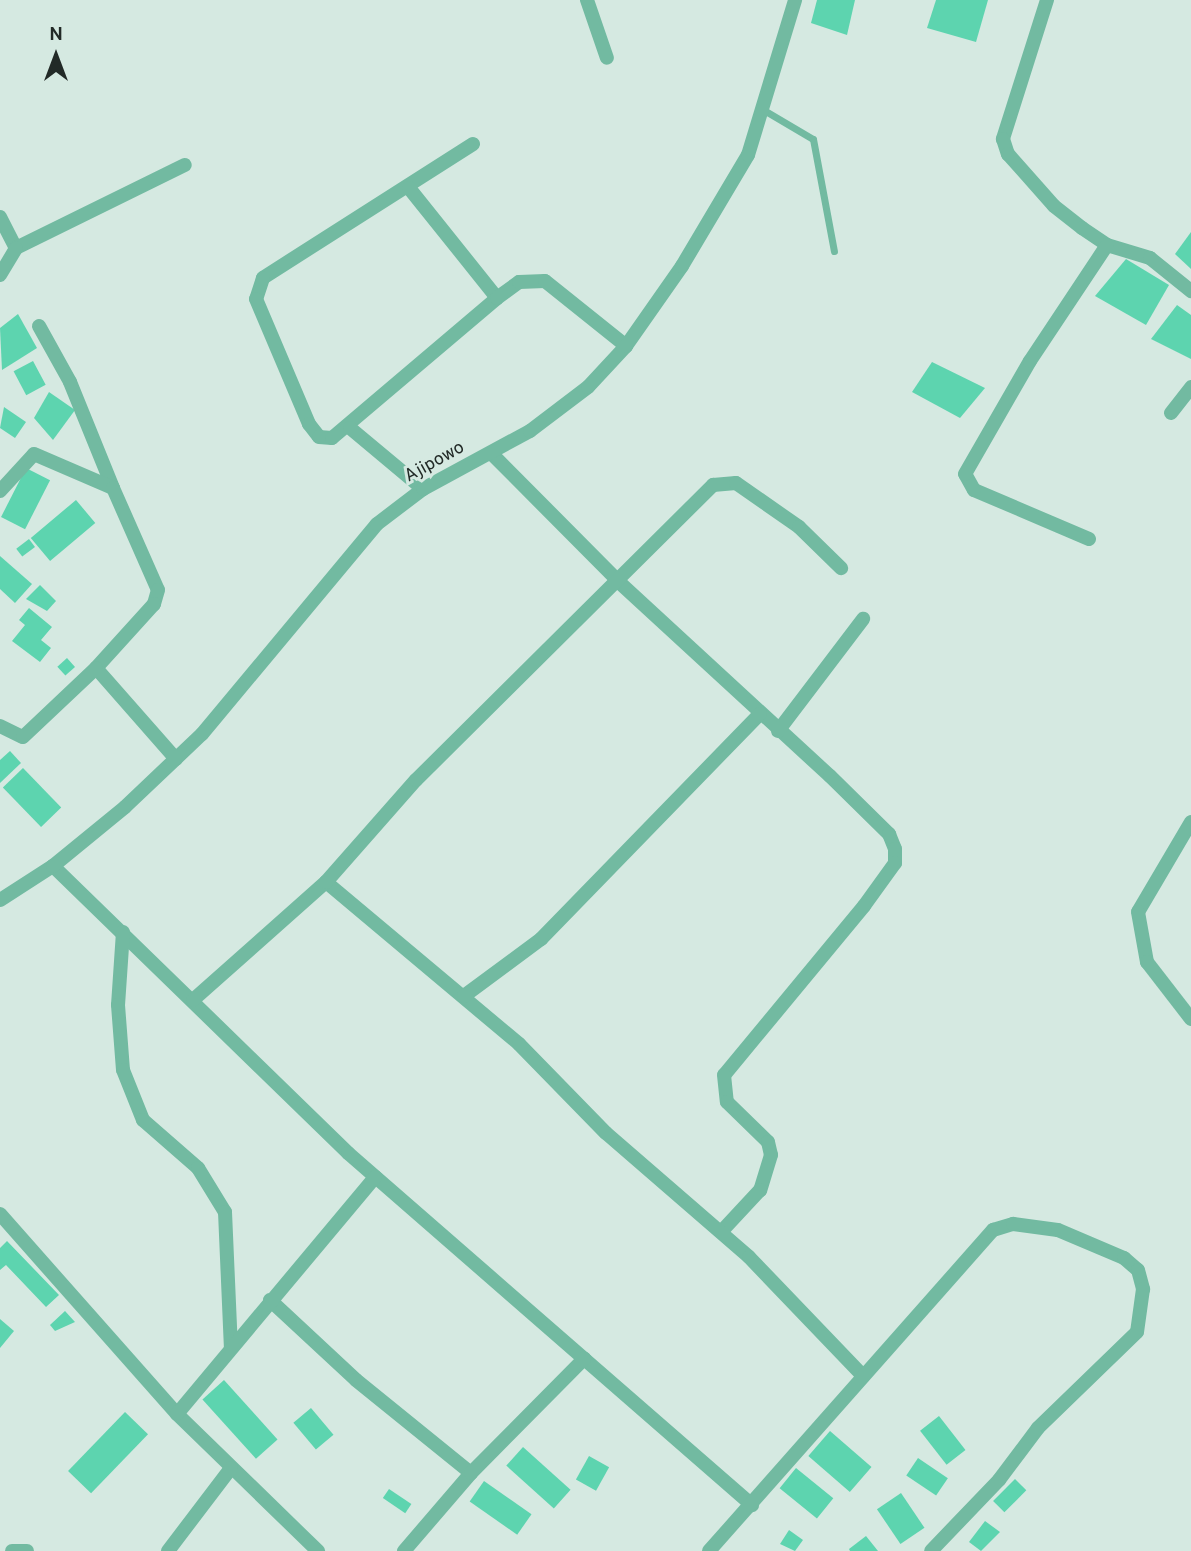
<!DOCTYPE html>
<style>
body{margin:0}
#map{position:relative;width:1191px;height:1551px;overflow:hidden;background:#d5e9e1;font-family:Overpass,sans-serif}
div>[style]{position:absolute}
[style*='--x']{left:calc(var(--x)*1px);top:calc(var(--y)*1px);width:calc(var(--w)*1px);rotate:calc(var(--a)*1deg)}
.building>*{inset:0;background:#5dd4af;transform-origin:0 0}
.lane>*{height:7px;margin:-3.5px;padding:0 3.5px;transform-origin:3.5px;border-radius:3.5px;background:#72baa1}
.street>*{height:14px;margin:-7px;padding:0 7px;transform-origin:7px;border-radius:7px;background:#72baa1}
span{translate:-50% -50%;white-space:nowrap;text-align:center;line-height:1.15;-webkit-text-stroke:6px #d5e9e1;paint-order:stroke}
.street-label{font-size:18px;color:#222a27}
.north{position:absolute;left:21px;top:21px;width:70px;height:70px;-webkit-text-stroke:5px #d5e9e1;paint-order:stroke;rotate:0deg;font-size:19px;font-weight:700;line-height:28px;text-align:center;color:#222a27}
.north::after{content:'';display:block;margin:auto;width:24px;height:32px;background:#222a27;clip-path:polygon(50% 0,100% 100%,50% 72%,0 100%)}
</style>
<div id="map">
<div class="building">
<div style="clip-path:polygon(817px 0,855px 0,847px 35px,811px 23px)"></div>
<div style="clip-path:polygon(936px 0,988px 0,976px 42px,927px 28px)"></div>
<div style="clip-path:polygon(1191px 232px,1191px 269px,1175px 254px)"></div>
<div style="clip-path:polygon(1126px 259px,1169px 285px,1146px 325px,1095px 296px)"></div>
<div style="clip-path:polygon(1177px 305px,1191px 315px,1191px 359px,1151px 339px)"></div>
<div style="clip-path:polygon(18px 314px,37px 348px,2px 370px,0 328px)"></div>
<div style="left:33px;top:361px;width:27px;height:22px;rotate:62deg"></div>
<div style="clip-path:polygon(932px 362px,985px 388px,960px 418px,912px 392px)"></div>
<div style="clip-path:polygon(49px 392px,75px 410px,53px 440px,34px 418px)"></div>
<div style="clip-path:polygon(4px 407px,26px 422px,15px 438px,0 428px)"></div>
<div style="left:26px;top:468px;width:27px;height:55px;rotate:27deg"></div>
<div style="left:76px;top:500px;width:30px;height:59px;rotate:50deg"></div>
<div style="left:29px;top:539px;width:10px;height:16px;rotate:53deg"></div>
<div style="clip-path:polygon(0 556px,32px 584px,15px 603px,0 589px)"></div>
<div style="clip-path:polygon(40px 585px,56px 601px,47px 611px,26px 599px)"></div>
<div style="clip-path:polygon(29px 608px,52px 627px,41px 640px,51px 648px,40px 662px,12px 641px,25px 625px,19px 620px)"></div>
<div style="left:67px;top:658px;width:12px;height:13px;rotate:48deg"></div>
<div style="clip-path:polygon(10px 751px,21px 763px,0 783px,0 760px)"></div>
<div style="left:23px;top:768px;width:55px;height:28px;rotate:46deg"></div>
<div style="clip-path:polygon(7px 1241px,59px 1295px,46px 1307px,6px 1265px,0 1270px,0 1248px)"></div>
<div style="clip-path:polygon(65px 1311px,75px 1322px,55px 1331px,50px 1325px)"></div>
<div style="clip-path:polygon(0 1319px,14px 1331px,0 1348px)"></div>
<div style="left:224px;top:1380px;width:80px;height:29px;rotate:48deg"></div>
<div style="left:311px;top:1408px;width:35px;height:23px;rotate:50deg"></div>
<div style="left:125px;top:1412px;width:32px;height:82px;rotate:44deg"></div>
<div style="left:939px;top:1416px;width:43px;height:24px;rotate:52deg"></div>
<div style="left:830px;top:1431px;width:55px;height:33px;rotate:41deg"></div>
<div style="left:523px;top:1447px;width:64px;height:25px;rotate:42deg"></div>
<div style="left:589px;top:1456px;width:23px;height:27px;rotate:29deg"></div>
<div style="left:918px;top:1458px;width:36px;height:21px;rotate:34deg"></div>
<div style="left:796px;top:1468px;width:48px;height:26px;rotate:39deg"></div>
<div style="left:1015px;top:1479px;width:16px;height:31px;rotate:45deg"></div>
<div style="left:484px;top:1481px;width:58px;height:25px;rotate:35deg"></div>
<div style="left:389px;top:1489px;width:27px;height:11px;rotate:34deg"></div>
<div style="left:901px;top:1493px;width:42px;height:29px;rotate:56deg"></div>
<div style="clip-path:polygon(985px 1521px,1000px 1532px,981px 1551px,969px 1542px)"></div>
<div style="clip-path:polygon(789px 1530px,803px 1540px,795px 1551px,780px 1544px)"></div>
<div style="clip-path:polygon(866px 1536px,878px 1551px,850px 1551px,849px 1549px)"></div>
</div>
<div class="lane">
<div style="--x:762;--y:109;--w:59;--a:30.5"></div>
<div style="--x:813;--y:139;--w:114;--a:79.4"></div>
</div>
<div class="street">
<div style="--x:587;--y:0;--w:61;--a:71"></div>
<div style="--x:1047;--y:0;--w:146;--a:107.6"></div>
<div style="--x:1003;--y:139;--w:16;--a:72"></div>
<div style="--x:1008;--y:154;--w:69;--a:48.5"></div>
<div style="--x:1054;--y:206;--w:36;--a:38"></div>
<div style="--x:1082;--y:228;--w:30;--a:34"></div>
<div style="--x:1107;--y:245;--w:45;--a:16.8"></div>
<div style="--x:1150;--y:258;--w:53;--a:38.8"></div>
<div style="--x:473;--y:144;--w:249;--a:147.5"></div>
<div style="--x:263;--y:278;--w:22;--a:108"></div>
<div style="--x:256;--y:299;--w:136;--a:67"></div>
<div style="--x:309;--y:424;--w:16;--a:52"></div>
<div style="--x:319;--y:437;--w:13;--a:4"></div>
<div style="--x:332;--y:438;--w:216;--a:-40.3"></div>
<div style="--x:409;--y:188;--w:141;--a:51.3"></div>
<div style="--x:497;--y:298;--w:27;--a:-36"></div>
<div style="--x:519;--y:282;--w:26;--a:-2"></div>
<div style="--x:545;--y:281;--w:104;--a:38.7"></div>
<div style="--x:0;--y:217;--w:35;--a:63"></div>
<div style="--x:16;--y:248;--w:188;--a:-26.2"></div>
<div style="--x:0;--y:275;--w:31;--a:-59"></div>
<div style="--x:39;--y:326;--w:64;--a:61"></div>
<div style="--x:70;--y:382;--w:114;--a:67.9"></div>
<div style="--x:1171;--y:413;--w:33;--a:-52"></div>
<div style="--x:350;--y:428;--w:95;--a:39.9"></div>
<div style="--x:492;--y:454;--w:182;--a:45.2"></div>
<div style="--x:620;--y:583;--w:285;--a:42.6"></div>
<div style="--x:830;--y:776;--w:83;--a:44.5"></div>
<div style="--x:889;--y:834;--w:16;--a:68"></div>
<div style="--x:895;--y:849;--w:14;--a:90"></div>
<div style="--x:895;--y:863;--w:53;--a:125.8"></div>
<div style="--x:864;--y:906;--w:219;--a:129.6"></div>
<div style="--x:724;--y:1075;--w:27;--a:84"></div>
<div style="--x:727;--y:1102;--w:57;--a:44.3"></div>
<div style="--x:768;--y:1142;--w:13;--a:77"></div>
<div style="--x:771;--y:1155;--w:37;--a:107"></div>
<div style="--x:760;--y:1190;--w:57;--a:132.9"></div>
<div style="--x:0;--y:491;--w:50;--a:-47.4"></div>
<div style="--x:34;--y:454;--w:86;--a:23.3"></div>
<div style="--x:113;--y:488;--w:111;--a:66.2"></div>
<div style="--x:158;--y:590;--w:15;--a:106"></div>
<div style="--x:154;--y:604;--w:86;--a:132.2"></div>
<div style="--x:96;--y:668;--w:121;--a:48.7"></div>
<div style="--x:1089;--y:539;--w:125;--a:-156.9"></div>
<div style="--x:974;--y:490;--w:18;--a:-119"></div>
<div style="--x:965;--y:474;--w:130;--a:-60.1"></div>
<div style="--x:1030;--y:361;--w:139;--a:-56.4"></div>
<div style="--x:0;--y:726;--w:25;--a:26"></div>
<div style="--x:23;--y:737;--w:100;--a:-43.4"></div>
<div style="--x:778;--y:731;--w:141;--a:-52.8"></div>
<div style="--x:1191;--y:822;--w:104;--a:120.5"></div>
<div style="--x:1138;--y:912;--w:51;--a:79.8"></div>
<div style="--x:1147;--y:962;--w:72;--a:52.3"></div>
<div style="--x:53;--y:866;--w:412;--a:44.2"></div>
<div style="--x:348;--y:1153;--w:536;--a:41.07"></div>
<div style="--x:326;--y:882;--w:252;--a:40"></div>
<div style="--x:519;--y:1044;--w:124;--a:45.7"></div>
<div style="--x:606;--y:1133;--w:189;--a:40.9"></div>
<div style="--x:749;--y:1257;--w:165;--a:46.2"></div>
<div style="--x:0;--y:900;--w:63;--a:-32.7"></div>
<div style="--x:53;--y:866;--w:93;--a:-39.3"></div>
<div style="--x:125;--y:807;--w:106;--a:-43.5"></div>
<div style="--x:202;--y:734;--w:273;--a:-50.2"></div>
<div style="--x:377;--y:524;--w:58;--a:-37.3"></div>
<div style="--x:423;--y:489;--w:122;--a:-28.5"></div>
<div style="--x:530;--y:431;--w:73;--a:-37.2"></div>
<div style="--x:588;--y:387;--w:56;--a:-47.2"></div>
<div style="--x:626;--y:346;--w:98;--a:-55"></div>
<div style="--x:682;--y:266;--w:129;--a:-59.3"></div>
<div style="--x:748;--y:155;--w:162;--a:-73.1"></div>
<div style="--x:123;--y:932;--w:73;--a:93.9"></div>
<div style="--x:118;--y:1005;--w:65;--a:85.6"></div>
<div style="--x:123;--y:1070;--w:54;--a:68.2"></div>
<div style="--x:143;--y:1120;--w:73;--a:41.1"></div>
<div style="--x:198;--y:1168;--w:52;--a:58.5"></div>
<div style="--x:225;--y:1212;--w:135;--a:87.5"></div>
<div style="--x:464;--y:996;--w:96;--a:-36.5"></div>
<div style="--x:541;--y:939;--w:314;--a:-45.8"></div>
<div style="--x:193;--y:1000;--w:178;--a:-41.6"></div>
<div style="--x:326;--y:882;--w:136;--a:-48.6"></div>
<div style="--x:416;--y:780;--w:419;--a:-44.8"></div>
<div style="--x:713;--y:485;--w:23;--a:-5"></div>
<div style="--x:736;--y:483;--w:77;--a:34.9"></div>
<div style="--x:799;--y:527;--w:59;--a:44.3"></div>
<div style="--x:0;--y:1214;--w:267;--a:48.5"></div>
<div style="--x:177;--y:1414;--w:197;--a:44.2"></div>
<div style="--x:270;--y:1300;--w:117;--a:42.9"></div>
<div style="--x:356;--y:1380;--w:148;--a:39"></div>
<div style="--x:177;--y:1414;--w:309;--a:-50.1"></div>
<div style="--x:12;--y:1551;--w:15;--a:0"></div>
<div style="--x:168;--y:1551;--w:104;--a:-52.8"></div>
<div style="--x:404;--y:1551;--w:103;--a:-49.3"></div>
<div style="--x:471;--y:1473;--w:161;--a:-45.3"></div>
<div style="--x:709;--y:1551;--w:429;--a:-48.5"></div>
<div style="--x:993;--y:1230;--w:21;--a:-17"></div>
<div style="--x:1013;--y:1224;--w:45;--a:7.6"></div>
<div style="--x:1058;--y:1230;--w:72;--a:23"></div>
<div style="--x:1124;--y:1258;--w:18;--a:41"></div>
<div style="--x:1138;--y:1270;--w:20;--a:75"></div>
<div style="--x:1143;--y:1289;--w:43;--a:97.9"></div>
<div style="--x:1137;--y:1332;--w:138;--a:135.9"></div>
<div style="--x:1038;--y:1428;--w:65;--a:126.9"></div>
<div style="--x:999;--y:1480;--w:98;--a:133.8"></div>
</div>
<div class="street-label">
<span style="left:435px;top:463px;rotate:-29deg">Ajipowo</span>
</div>
<div class="north">N</div>
</div>
